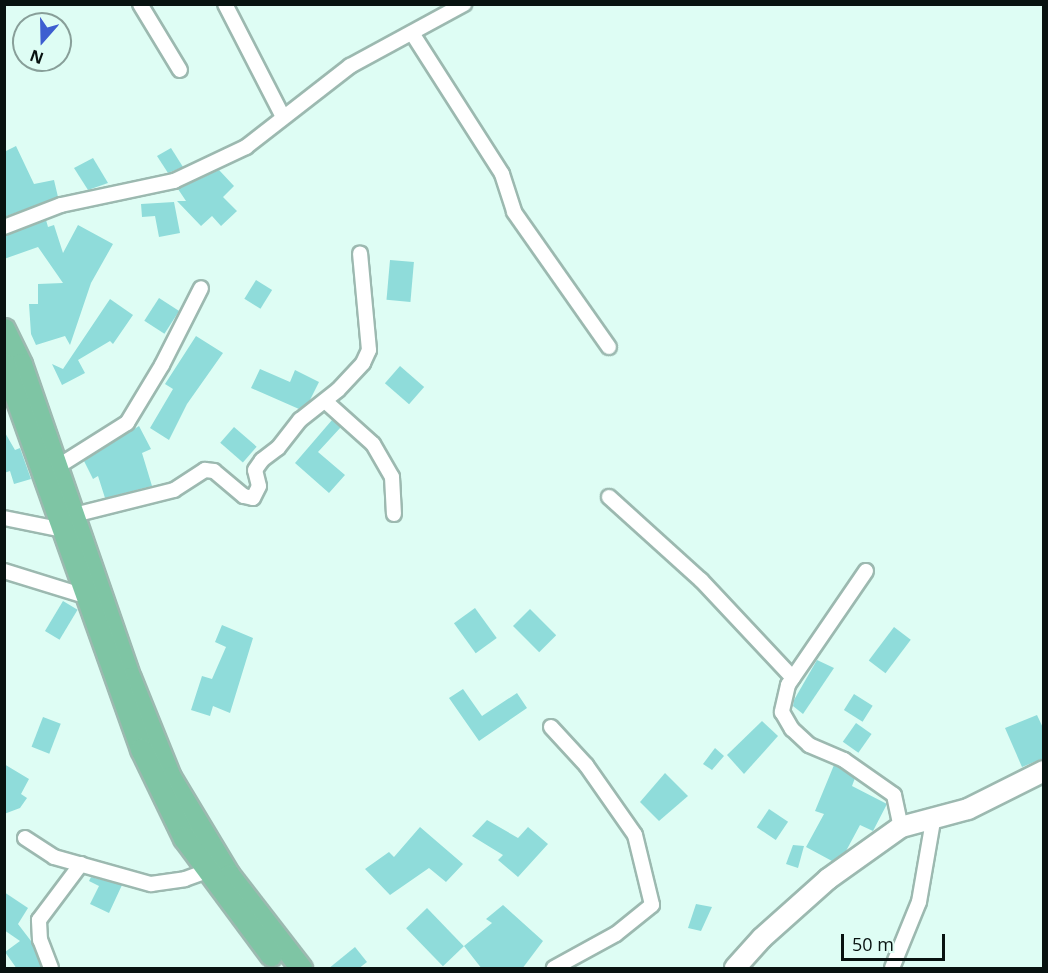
<!DOCTYPE html>
<style>
body{margin:0}
#map{position:relative;width:1048px;height:973px;overflow:hidden;background:#defdf4;font-family:"Open Sans",sans-serif}
div>[style]{position:absolute}
[style*='--x']{left:calc(var(--x)*1px);top:calc(var(--y)*1px);width:calc(var(--w)*1px);rotate:calc(var(--a)*1deg)}
.building>*{inset:0;background:#8fdcda;transform-origin:0 0}
.roads{filter:drop-shadow(2px 0 #9cb9b0) drop-shadow(-2px 0 #9cb9b0) drop-shadow(0 2px #9cb9b0) drop-shadow(0 -2px #9cb9b0)}
.street>*{height:14px;margin:-7px;padding:0 7px;transform-origin:7px;border-radius:7px;background:#fff}
.secondary>*{height:20px;margin:-10px;padding:0 10px;transform-origin:10px;border-radius:10px;background:#fff}
.primary>*{height:21px;margin:-10.5px;padding:0 10.5px;transform-origin:10.5px;border-radius:10.5px;background:#7ec5a4}
span{translate:-50% -50%;white-space:nowrap;text-align:center;line-height:1.15;-webkit-text-stroke:4.5px #defdf4;paint-order:stroke}
.frame{position:absolute;inset:0;border:6px solid #081210;pointer-events:none}
.north{position:absolute;left:12px;top:12px;width:60px;height:60px;box-sizing:border-box;background:#defdf4;border:2px solid #889f99;border-radius:50%;rotate:200deg;font-size:16px;font-weight:700;line-height:24px;text-align:center;color:#081210}
.north::after{content:'';display:block;margin:auto;width:21px;height:27px;background:#3d5ed0;clip-path:polygon(50% 0,100% 100%,50% 72%,0 100%)}
.scale{position:absolute;left:841px;top:934px;width:104px;height:27px;box-sizing:border-box;border:3px solid #081210;border-top:0;padding-left:8px;font-size:18px;line-height:21px;white-space:nowrap;color:#081210;-webkit-text-stroke:4px #defdf4;paint-order:stroke}
</style>
<div id="map">
<div class="building">
<div style="clip-path:polygon(16px 146px,34px 184px,54px 180px,58px 197px,4px 217px,4px 152px)"></div>
<div style="clip-path:polygon(171px 148px,183px 167px,168px 173px,157px 156px)"></div>
<div style="clip-path:polygon(93px 158px,108px 183px,88px 190px,74px 168px)"></div>
<div style="clip-path:polygon(219px 170px,234px 186px,223px 197px,237px 211px,221px 226px,212px 216px,201px 226px,177px 201px,186px 201px,178px 189px)"></div>
<div style="clip-path:polygon(174px 202px,180px 233px,159px 237px,155px 216px,142px 217px,141px 204px)"></div>
<div style="clip-path:polygon(46px 220px,48px 227px,54px 225px,63px 253px,78px 225px,113px 244px,91px 283px,70px 345px,65px 336px,36px 345px,31px 334px,29px 304px,38px 304px,38px 284px,63px 283px,38px 247px,4px 259px,4px 236px)"></div>
<div style="left:390px;top:260px;width:24px;height:40px;rotate:5deg"></div>
<div style="left:256px;top:280px;width:19px;height:22px;rotate:32deg"></div>
<div style="left:159px;top:298px;width:24px;height:27px;rotate:33deg"></div>
<div style="clip-path:polygon(110px 299px,133px 315px,113px 344px,110px 341px,78px 360px,85px 373px,62px 385px,52px 364px,63px 369px)"></div>
<div style="clip-path:polygon(196px 336px,223px 353px,187px 404px,169px 440px,150px 428px,173px 389px,165px 384px)"></div>
<div style="left:400px;top:366px;width:32px;height:23px;rotate:41deg"></div>
<div style="clip-path:polygon(260px 369px,290px 382px,295px 370px,319px 382px,309px 402px,299px 409px,251px 388px)"></div>
<div style="clip-path:polygon(332px 420px,341px 427px,318px 452px,345px 475px,329px 493px,295px 463px)"></div>
<div style="clip-path:polygon(139px 426px,151px 449px,142px 453px,152px 486px,105px 498px,98px 476px,93px 479px,84px 461px)"></div>
<div style="left:234px;top:427px;width:30px;height:21px;rotate:41deg"></div>
<div style="clip-path:polygon(4px 431px,15px 450px,20px 448px,31px 479px,14px 484px,10px 471px,4px 473px)"></div>
<div style="left:63px;top:601px;width:17px;height:35px;rotate:31deg"></div>
<div style="left:475px;top:608px;width:37px;height:26px;rotate:54deg"></div>
<div style="left:530px;top:609px;width:37px;height:24px;rotate:45deg"></div>
<div style="clip-path:polygon(222px 625px,253px 638px,230px 713px,213px 706px,210px 716px,191px 710px,202px 676px,212px 679px,226px 647px,215px 642px)"></div>
<div style="left:894px;top:627px;width:21px;height:42px;rotate:37deg"></div>
<div style="clip-path:polygon(817px 660px,834px 668px,803px 714px,793px 706px,794px 700px)"></div>
<div style="clip-path:polygon(463px 689px,482px 716px,517px 693px,527px 708px,479px 741px,449px 698px)"></div>
<div style="left:854px;top:694px;width:22px;height:19px;rotate:32deg"></div>
<div style="clip-path:polygon(1037px 715px,1044px 730px,1044px 758px,1022px 767px,1005px 728px)"></div>
<div style="left:43px;top:717px;width:19px;height:32px;rotate:21deg"></div>
<div style="clip-path:polygon(762px 721px,778px 736px,744px 774px,727px 755px)"></div>
<div style="left:856px;top:723px;width:19px;height:23px;rotate:35deg"></div>
<div style="clip-path:polygon(715px 748px,724px 756px,712px 770px,703px 764px)"></div>
<div style="clip-path:polygon(4px 764px,29px 779px,21px 794px,27px 798px,20px 808px,4px 814px)"></div>
<div style="clip-path:polygon(834px 765px,855px 778px,852px 786px,887px 804px,873px 831px,860px 825px,846px 851px,832px 861px,806px 847px,824px 814px,815px 811px)"></div>
<div style="clip-path:polygon(665px 773px,688px 796px,659px 821px,640px 802px)"></div>
<div style="left:769px;top:809px;width:23px;height:22px;rotate:34deg"></div>
<div style="clip-path:polygon(487px 820px,518px 838px,528px 827px,548px 844px,518px 877px,498px 860px,503px 855px,472px 836px)"></div>
<div style="clip-path:polygon(420px 827px,463px 864px,446px 882px,429px 868px,390px 895px,365px 869px,389px 852px,394px 857px)"></div>
<div style="clip-path:polygon(793px 845px,804px 846px,798px 868px,786px 864px)"></div>
<div style="clip-path:polygon(91px 877px,122px 885px,109px 913px,90px 904px,99px 886px,89px 881px)"></div>
<div style="clip-path:polygon(4px 892px,28px 908px,18px 924px,31px 941px,42px 969px,17px 969px,5px 952px,20px 941px,4px 930px)"></div>
<div style="clip-path:polygon(696px 904px,712px 907px,701px 931px,688px 928px)"></div>
<div style="clip-path:polygon(503px 905px,543px 941px,522px 969px,482px 969px,464px 946px,492px 923px,486px 919px)"></div>
<div style="left:427px;top:908px;width:53px;height:29px;rotate:46deg"></div>
<div style="clip-path:polygon(355px 947px,367px 962px,358px 969px,328px 969px)"></div>
</div>
<div class="roads">
<div class="street">
<div style="--x:140;--y:4;--w:77;--a:58.8"></div>
<div style="--x:225;--y:4;--w:127;--a:62.8"></div>
<div style="--x:412;--y:33;--w:167;--a:57.4"></div>
<div style="--x:502;--y:174;--w:40;--a:72"></div>
<div style="--x:514;--y:212;--w:165;--a:54.9"></div>
<div style="--x:4;--y:227;--w:61;--a:-21.1"></div>
<div style="--x:61;--y:205;--w:116;--a:-12"></div>
<div style="--x:174;--y:181;--w:80;--a:-25.3"></div>
<div style="--x:246;--y:147;--w:132;--a:-37.9"></div>
<div style="--x:350;--y:66;--w:130;--a:-28.5"></div>
<div style="--x:325;--y:401;--w:64;--a:41.9"></div>
<div style="--x:373;--y:444;--w:38;--a:60"></div>
<div style="--x:392;--y:477;--w:37;--a:87"></div>
<div style="--x:57;--y:467;--w:83;--a:-32.2"></div>
<div style="--x:127;--y:423;--w:68;--a:-58.9"></div>
<div style="--x:162;--y:365;--w:86;--a:-63.1"></div>
<div style="--x:609;--y:497;--w:124;--a:42.1"></div>
<div style="--x:701;--y:580;--w:134;--a:46.8"></div>
<div style="--x:74;--y:515;--w:103;--a:-14"></div>
<div style="--x:174;--y:490;--w:37;--a:-33"></div>
<div style="--x:205;--y:470;--w:9;--a:6"></div>
<div style="--x:214;--y:471;--w:39;--a:40"></div>
<div style="--x:244;--y:496;--w:9;--a:13"></div>
<div style="--x:253;--y:498;--w:13;--a:-63"></div>
<div style="--x:259;--y:486;--w:16;--a:-104"></div>
<div style="--x:255;--y:470;--w:12;--a:-55"></div>
<div style="--x:262;--y:460;--w:20;--a:-37"></div>
<div style="--x:278;--y:448;--w:36;--a:-52"></div>
<div style="--x:300;--y:420;--w:48;--a:-38.3"></div>
<div style="--x:338;--y:390;--w:37;--a:-47"></div>
<div style="--x:363;--y:363;--w:14;--a:-65"></div>
<div style="--x:369;--y:350;--w:97;--a:-95.3"></div>
<div style="--x:4;--y:518;--w:60;--a:11.5"></div>
<div style="--x:4;--y:571;--w:85;--a:17.2"></div>
<div style="--x:866;--y:571;--w:138;--a:124.4"></div>
<div style="--x:788;--y:685;--w:28;--a:103"></div>
<div style="--x:782;--y:712;--w:20;--a:60"></div>
<div style="--x:792;--y:729;--w:23;--a:43"></div>
<div style="--x:809;--y:745;--w:38;--a:23"></div>
<div style="--x:844;--y:760;--w:61;--a:35"></div>
<div style="--x:894;--y:795;--w:33;--a:78"></div>
<div style="--x:551;--y:727;--w:52;--a:47.4"></div>
<div style="--x:586;--y:765;--w:85;--a:55"></div>
<div style="--x:635;--y:835;--w:72;--a:76.3"></div>
<div style="--x:652;--y:905;--w:46;--a:141.1"></div>
<div style="--x:616;--y:934;--w:71;--a:151.3"></div>
<div style="--x:25;--y:838;--w:35;--a:33"></div>
<div style="--x:54;--y:857;--w:101;--a:15.6"></div>
<div style="--x:151;--y:884;--w:34;--a:-8"></div>
<div style="--x:185;--y:879;--w:23;--a:-20"></div>
<div style="--x:51;--y:968;--w:30;--a:-111"></div>
<div style="--x:40;--y:940;--w:20;--a:-93"></div>
<div style="--x:39;--y:920;--w:70;--a:-53.1"></div>
<div style="--x:892;--y:968;--w:71;--a:-67.8"></div>
<div style="--x:919;--y:902;--w:82;--a:-80.2"></div>
</div>
<div class="secondary">
<div style="--x:735;--y:968;--w:40;--a:-48"></div>
<div style="--x:762;--y:938;--w:89;--a:-41.8"></div>
<div style="--x:828;--y:879;--w:90;--a:-35.5"></div>
<div style="--x:901;--y:827;--w:69;--a:-15"></div>
<div style="--x:968;--y:809;--w:85;--a:-26.6"></div>
</div>
<div class="primary">
<div style="--x:4;--y:329;--w:39;--a:64"></div>
<div style="--x:21;--y:364;--w:332;--a:70.9"></div>
<div style="--x:130;--y:678;--w:107;--a:68"></div>
<div style="--x:170;--y:777;--w:114;--a:59"></div>
<div style="--x:229;--y:875;--w:118;--a:52.3"></div>
<div style="--x:4;--y:364;--w:409;--a:70.4"></div>
<div style="--x:141;--y:749;--w:99;--a:64.2"></div>
<div style="--x:184;--y:838;--w:146;--a:53.4"></div>
</div>
</div>
<div class="frame"></div>
<div class="north">N</div>
<div class="scale">50 m</div>
</div>
